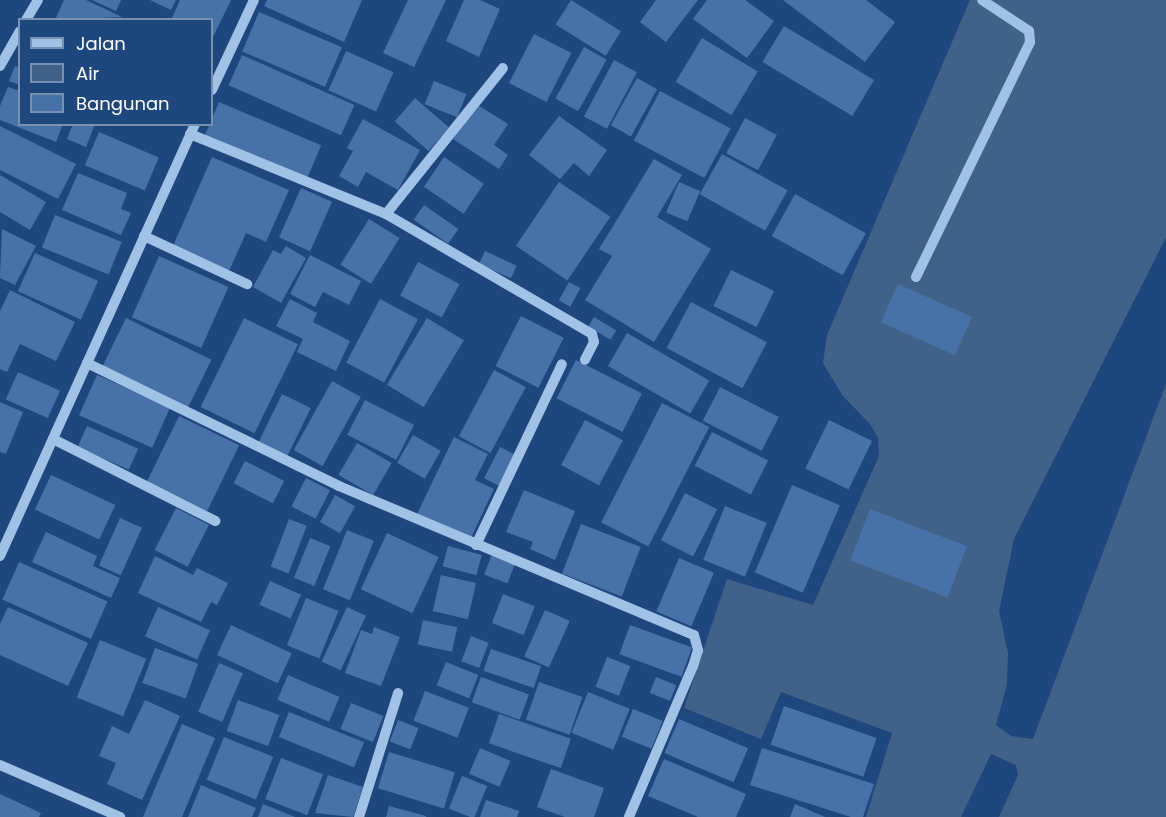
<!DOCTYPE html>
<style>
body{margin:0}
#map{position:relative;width:1166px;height:817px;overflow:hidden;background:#1e487d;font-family:Poppins,sans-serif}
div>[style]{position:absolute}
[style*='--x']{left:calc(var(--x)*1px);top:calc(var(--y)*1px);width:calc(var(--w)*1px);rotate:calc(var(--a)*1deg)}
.water>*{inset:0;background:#426188}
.pier>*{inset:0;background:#1e487d}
.building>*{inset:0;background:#4772a7;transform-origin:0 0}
.minor>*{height:10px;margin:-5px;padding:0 5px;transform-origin:5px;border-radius:5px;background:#a1c1e7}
span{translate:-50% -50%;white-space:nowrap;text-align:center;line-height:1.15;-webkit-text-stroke:4.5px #1e487d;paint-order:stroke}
.legend{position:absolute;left:18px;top:18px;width:195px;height:108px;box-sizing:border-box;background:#1e487d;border:2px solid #7891b1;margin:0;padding:8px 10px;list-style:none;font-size:18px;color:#fff}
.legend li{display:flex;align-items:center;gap:12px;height:30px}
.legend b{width:30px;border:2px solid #7891b1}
</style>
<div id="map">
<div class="water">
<div style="clip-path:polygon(970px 0,1166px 0,1166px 817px,866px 817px,892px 733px,781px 692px,761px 739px,684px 708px,727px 579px,813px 605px,879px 456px,878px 438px,870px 424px,842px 395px,823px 363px,827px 335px)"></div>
</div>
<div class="pier">
<div style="clip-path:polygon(1166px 237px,1166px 384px,1033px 739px,1011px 736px,996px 725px,1007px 684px,1008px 653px,999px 611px,1014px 539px)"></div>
<div style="clip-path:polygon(991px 754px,1016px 765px,1018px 775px,999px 817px,961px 817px)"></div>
</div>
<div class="building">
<div style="clip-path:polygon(64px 0,86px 0,122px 17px,55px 20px)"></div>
<div style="clip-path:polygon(92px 0,121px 0,116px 11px)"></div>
<div style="clip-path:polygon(150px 0,176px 0,171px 10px)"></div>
<div style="clip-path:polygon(180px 0,231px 0,212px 39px,212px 20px,171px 20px)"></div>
<div style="clip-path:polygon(267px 0,362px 0,344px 42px,264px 6px)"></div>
<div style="clip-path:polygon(408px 0,446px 0,414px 67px,383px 53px)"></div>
<div style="clip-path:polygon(464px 0,480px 0,500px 9px,479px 57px,446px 41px)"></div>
<div style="left:571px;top:0;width:59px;height:29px;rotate:32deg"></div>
<div style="clip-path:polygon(656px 0,698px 0,666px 42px,640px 22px)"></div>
<div style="clip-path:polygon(707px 0,745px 0,774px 21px,747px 58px,693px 19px)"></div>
<div style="clip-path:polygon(783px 0,866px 0,895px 22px,865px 62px)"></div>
<div style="left:259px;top:12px;width:90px;height:43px;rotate:23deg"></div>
<div style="left:784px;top:26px;width:105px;height:42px;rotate:31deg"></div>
<div style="left:534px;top:34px;width:42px;height:55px;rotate:27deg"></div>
<div style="left:702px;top:38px;width:65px;height:51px;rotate:31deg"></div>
<div style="left:584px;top:47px;width:26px;height:59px;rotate:29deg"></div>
<div style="left:346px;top:51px;width:52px;height:43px;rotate:24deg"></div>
<div style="left:242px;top:55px;width:123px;height:33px;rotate:24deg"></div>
<div style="left:614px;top:60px;width:26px;height:64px;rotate:28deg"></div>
<div style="clip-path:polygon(15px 66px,20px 68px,20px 85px,9px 81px)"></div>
<div style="left:637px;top:78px;width:23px;height:54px;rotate:29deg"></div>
<div style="left:434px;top:81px;width:35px;height:25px;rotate:22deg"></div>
<div style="clip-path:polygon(8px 87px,20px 91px,20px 124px,63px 124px,56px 142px,0 120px,0 106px)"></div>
<div style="left:660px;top:91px;width:80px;height:56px;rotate:28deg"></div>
<div style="left:415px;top:98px;width:45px;height:31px;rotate:41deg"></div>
<div style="left:219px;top:102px;width:111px;height:36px;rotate:23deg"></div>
<div style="clip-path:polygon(476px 104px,508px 124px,494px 145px,508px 155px,499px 169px,453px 139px)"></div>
<div style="clip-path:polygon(559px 116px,607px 150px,589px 176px,574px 163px,560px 179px,529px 155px)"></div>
<div style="left:745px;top:118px;width:36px;height:40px;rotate:28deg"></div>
<div style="clip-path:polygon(363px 119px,420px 150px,398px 190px,366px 172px,358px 187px,339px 176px,353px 151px,347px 148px)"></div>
<div style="clip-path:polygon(73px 124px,95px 124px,86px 147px,67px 139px)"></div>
<div style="clip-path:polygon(0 126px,76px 164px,58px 199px,0 170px)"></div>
<div style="left:99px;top:132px;width:65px;height:36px;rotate:23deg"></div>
<div style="left:722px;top:154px;width:75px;height:46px;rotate:29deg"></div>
<div style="clip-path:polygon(212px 157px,289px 190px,266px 242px,246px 233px,229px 271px,173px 246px)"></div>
<div style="left:444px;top:157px;width:48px;height:36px;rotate:34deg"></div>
<div style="clip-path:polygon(654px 159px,682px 175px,657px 217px,711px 249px,654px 342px,585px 300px,612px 256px,599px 249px)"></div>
<div style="clip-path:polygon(78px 173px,127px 193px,121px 209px,131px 213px,121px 235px,62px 210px)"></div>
<div style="clip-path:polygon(0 175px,46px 202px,30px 230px,0 212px)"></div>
<div style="left:559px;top:182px;width:62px;height:77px;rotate:34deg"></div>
<div style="left:679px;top:182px;width:23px;height:33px;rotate:23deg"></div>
<div style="left:301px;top:188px;width:34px;height:54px;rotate:24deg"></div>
<div style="left:795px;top:194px;width:81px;height:48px;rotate:29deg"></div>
<div style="left:424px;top:205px;width:42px;height:18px;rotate:35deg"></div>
<div style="left:55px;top:215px;width:72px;height:35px;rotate:22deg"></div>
<div style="left:369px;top:219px;width:36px;height:54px;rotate:32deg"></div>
<div style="clip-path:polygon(2px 229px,36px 246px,15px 285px,0 278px)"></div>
<div style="clip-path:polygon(286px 246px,306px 258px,281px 303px,253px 287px,273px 250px,281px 254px)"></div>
<div style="left:485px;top:251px;width:35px;height:14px;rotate:25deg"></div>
<div style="left:35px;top:253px;width:69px;height:42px;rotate:24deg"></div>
<div style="clip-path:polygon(310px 255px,361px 281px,349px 305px,323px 292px,315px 307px,290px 294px)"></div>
<div style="left:159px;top:256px;width:76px;height:67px;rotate:24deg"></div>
<div style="left:418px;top:262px;width:47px;height:38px;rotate:28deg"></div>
<div style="left:731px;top:270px;width:48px;height:40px;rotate:26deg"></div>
<div style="left:569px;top:282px;width:13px;height:21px;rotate:29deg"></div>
<div style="left:898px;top:284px;width:81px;height:42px;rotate:24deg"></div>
<div style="clip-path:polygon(10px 290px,75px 322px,56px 361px,20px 344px,7px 372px,0 369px,0 311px)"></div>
<div style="clip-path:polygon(290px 299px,317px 313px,313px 322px,350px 341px,336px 371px,297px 352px,303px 339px,276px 326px)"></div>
<div style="left:380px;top:299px;width:43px;height:72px;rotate:28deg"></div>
<div style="left:691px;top:302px;width:86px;height:52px;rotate:28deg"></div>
<div style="left:521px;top:316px;width:48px;height:56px;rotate:27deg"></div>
<div style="left:594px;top:317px;width:26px;height:11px;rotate:31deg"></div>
<div style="left:126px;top:318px;width:95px;height:53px;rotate:26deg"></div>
<div style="left:244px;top:318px;width:60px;height:99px;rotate:26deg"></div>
<div style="left:427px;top:318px;width:43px;height:78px;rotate:31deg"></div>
<div style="left:627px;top:333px;width:95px;height:38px;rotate:30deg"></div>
<div style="left:576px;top:360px;width:74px;height:43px;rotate:27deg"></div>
<div style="left:494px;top:370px;width:36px;height:75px;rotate:28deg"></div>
<div style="left:18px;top:372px;width:46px;height:30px;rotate:24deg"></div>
<div style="left:97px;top:375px;width:80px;height:44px;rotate:24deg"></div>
<div style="left:332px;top:381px;width:33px;height:79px;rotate:29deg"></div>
<div style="left:720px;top:387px;width:66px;height:38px;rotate:27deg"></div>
<div style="left:282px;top:394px;width:32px;height:53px;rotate:26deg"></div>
<div style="left:365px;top:400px;width:55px;height:39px;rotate:27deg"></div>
<div style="clip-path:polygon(0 402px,23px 412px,6px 454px,0 452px)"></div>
<div style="left:662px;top:403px;width:53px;height:134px;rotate:27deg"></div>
<div style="left:179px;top:416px;width:67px;height:73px;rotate:26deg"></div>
<div style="left:585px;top:420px;width:43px;height:51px;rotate:28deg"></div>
<div style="left:829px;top:420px;width:48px;height:54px;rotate:26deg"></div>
<div style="left:87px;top:426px;width:56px;height:23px;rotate:24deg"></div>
<div style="left:712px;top:432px;width:63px;height:38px;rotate:27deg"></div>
<div style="left:413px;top:435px;width:32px;height:32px;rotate:30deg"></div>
<div style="clip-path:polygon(454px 437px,488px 454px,475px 480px,494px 489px,470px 540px,417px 514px)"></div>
<div style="left:357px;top:443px;width:40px;height:37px;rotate:30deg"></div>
<div style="left:500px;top:447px;width:18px;height:35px;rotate:27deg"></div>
<div style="left:245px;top:461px;width:44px;height:25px;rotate:27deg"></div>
<div style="left:51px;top:475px;width:71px;height:38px;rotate:25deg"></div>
<div style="left:306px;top:478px;width:27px;height:32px;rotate:27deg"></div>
<div style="left:792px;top:485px;width:52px;height:95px;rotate:23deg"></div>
<div style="clip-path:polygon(524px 490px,575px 511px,555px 560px,530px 549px,533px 542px,506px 532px)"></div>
<div style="left:685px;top:493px;width:36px;height:53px;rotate:27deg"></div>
<div style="left:335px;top:495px;width:23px;height:31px;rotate:29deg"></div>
<div style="left:725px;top:506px;width:45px;height:58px;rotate:22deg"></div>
<div style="left:176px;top:508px;width:37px;height:47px;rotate:27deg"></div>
<div style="left:870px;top:509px;width:104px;height:55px;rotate:21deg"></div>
<div style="left:120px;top:518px;width:24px;height:52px;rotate:24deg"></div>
<div style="left:289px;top:519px;width:19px;height:51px;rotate:21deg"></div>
<div style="left:581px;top:524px;width:64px;height:53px;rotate:21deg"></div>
<div style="left:347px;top:530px;width:29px;height:64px;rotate:22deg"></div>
<div style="clip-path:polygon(46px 532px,97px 556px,93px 566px,120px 578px,111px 598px,32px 562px)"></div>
<div style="left:387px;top:533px;width:57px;height:62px;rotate:25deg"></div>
<div style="left:310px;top:538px;width:22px;height:43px;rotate:22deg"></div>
<div style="left:448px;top:546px;width:35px;height:21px;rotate:15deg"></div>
<div style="left:492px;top:554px;width:25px;height:22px;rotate:21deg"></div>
<div style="clip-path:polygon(155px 556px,193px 575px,197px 568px,228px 583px,217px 605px,211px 602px,201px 622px,138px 593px)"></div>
<div style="left:679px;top:558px;width:38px;height:58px;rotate:23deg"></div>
<div style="left:19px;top:562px;width:97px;height:41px;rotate:24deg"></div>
<div style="left:441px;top:575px;width:36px;height:37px;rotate:13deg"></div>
<div style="left:270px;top:581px;width:34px;height:26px;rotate:24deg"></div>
<div style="left:503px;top:594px;width:34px;height:31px;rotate:21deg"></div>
<div style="left:306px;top:598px;width:35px;height:51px;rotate:22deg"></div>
<div style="clip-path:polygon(8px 607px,88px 643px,68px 686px,0 655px,0 624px)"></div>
<div style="left:158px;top:607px;width:57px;height:32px;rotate:24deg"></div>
<div style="left:347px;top:607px;width:21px;height:60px;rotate:25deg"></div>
<div style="left:545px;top:610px;width:27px;height:51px;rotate:24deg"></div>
<div style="left:423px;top:620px;width:35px;height:25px;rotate:12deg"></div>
<div style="left:231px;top:625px;width:67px;height:33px;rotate:25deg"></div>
<div style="left:630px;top:625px;width:66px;height:31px;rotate:20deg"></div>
<div style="clip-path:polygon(374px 627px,400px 637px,381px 686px,345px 673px,361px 630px,372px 634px)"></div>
<div style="left:471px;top:636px;width:19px;height:27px;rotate:21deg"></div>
<div style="left:100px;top:640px;width:50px;height:62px;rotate:22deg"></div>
<div style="left:155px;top:648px;width:46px;height:37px;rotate:20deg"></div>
<div style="left:491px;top:649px;width:53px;height:23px;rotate:19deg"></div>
<div style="left:607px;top:657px;width:25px;height:32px;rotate:21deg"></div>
<div style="left:446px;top:662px;width:35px;height:25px;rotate:22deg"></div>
<div style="left:219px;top:663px;width:26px;height:53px;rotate:23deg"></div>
<div style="left:288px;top:675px;width:56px;height:27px;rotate:23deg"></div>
<div style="left:481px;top:677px;width:51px;height:27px;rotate:20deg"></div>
<div style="left:656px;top:677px;width:22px;height:17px;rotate:22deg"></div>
<div style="left:539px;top:682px;width:46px;height:40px;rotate:19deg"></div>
<div style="left:425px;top:691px;width:47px;height:32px;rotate:21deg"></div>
<div style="left:588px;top:692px;width:45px;height:44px;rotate:22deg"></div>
<div style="clip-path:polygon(145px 700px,180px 716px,142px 800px,107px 784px,116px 763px,99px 756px,112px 726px,129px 734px)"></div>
<div style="left:238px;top:700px;width:44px;height:33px;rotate:20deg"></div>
<div style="left:351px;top:703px;width:35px;height:28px;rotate:22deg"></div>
<div style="left:784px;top:706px;width:98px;height:41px;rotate:19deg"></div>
<div style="left:633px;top:709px;width:32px;height:30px;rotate:22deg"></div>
<div style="left:289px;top:712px;width:81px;height:27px;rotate:22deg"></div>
<div style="left:499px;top:714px;width:76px;height:31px;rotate:19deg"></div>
<div style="left:679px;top:719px;width:75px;height:37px;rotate:23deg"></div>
<div style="left:398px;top:720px;width:22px;height:23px;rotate:21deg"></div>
<div style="clip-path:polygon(182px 724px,215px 738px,182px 817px,143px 817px)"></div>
<div style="left:224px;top:737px;width:53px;height:46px;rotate:22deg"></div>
<div style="left:480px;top:748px;width:33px;height:28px;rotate:23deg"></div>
<div style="clip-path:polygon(762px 748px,874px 784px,863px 817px,851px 817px,750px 785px)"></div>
<div style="left:389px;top:752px;width:69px;height:38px;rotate:17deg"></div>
<div style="left:281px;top:758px;width:45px;height:44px;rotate:21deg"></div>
<div style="clip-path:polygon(664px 759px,746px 794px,736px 817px,698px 817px,648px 796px)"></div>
<div style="clip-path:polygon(551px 769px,604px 788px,594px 817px,565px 817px,537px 807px)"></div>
<div style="clip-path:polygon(328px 775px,363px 787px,353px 817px,315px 813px)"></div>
<div style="left:462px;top:776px;width:27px;height:35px;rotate:22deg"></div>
<div style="clip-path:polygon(201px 785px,256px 808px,252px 817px,188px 817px)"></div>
<div style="clip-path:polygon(0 794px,41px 813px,39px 817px,0 817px)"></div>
<div style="clip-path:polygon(486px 800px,519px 811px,517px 817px,480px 817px)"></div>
<div style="clip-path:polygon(263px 804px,295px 817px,258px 817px)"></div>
<div style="clip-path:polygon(795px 804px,825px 817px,790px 817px)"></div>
<div style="clip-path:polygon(389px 806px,426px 816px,426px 817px,386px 817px)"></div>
</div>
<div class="minor">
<div style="--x:26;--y:20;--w:23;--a:-59"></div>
<div style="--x:0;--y:66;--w:40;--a:-60.3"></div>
<div style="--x:212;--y:90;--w:99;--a:-65"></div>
<div style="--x:190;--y:134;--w:212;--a:22.2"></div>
<div style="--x:386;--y:214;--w:187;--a:-51.3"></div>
<div style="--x:386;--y:214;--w:238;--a:30.2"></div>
<div style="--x:592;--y:334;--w:8;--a:76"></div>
<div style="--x:594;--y:342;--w:20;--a:117"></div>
<div style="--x:144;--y:236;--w:114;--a:25"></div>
<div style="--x:916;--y:277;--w:261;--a:-64.1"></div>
<div style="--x:1030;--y:42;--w:11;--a:-95"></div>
<div style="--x:1029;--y:31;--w:56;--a:-146.6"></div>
<div style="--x:87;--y:363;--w:280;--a:26"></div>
<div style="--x:339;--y:486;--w:385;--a:22.8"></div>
<div style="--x:694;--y:635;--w:16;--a:75"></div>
<div style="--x:698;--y:650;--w:17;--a:107"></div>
<div style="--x:693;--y:666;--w:164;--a:113"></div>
<div style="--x:53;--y:439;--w:182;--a:26.8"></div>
<div style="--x:476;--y:545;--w:200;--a:-64.6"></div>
<div style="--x:0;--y:556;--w:474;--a:-65.7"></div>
<div style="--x:0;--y:765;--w:131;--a:23.4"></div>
<div style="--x:359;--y:817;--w:130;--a:-72.5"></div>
</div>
<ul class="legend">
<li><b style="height:8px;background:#a1c1e7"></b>Jalan</li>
<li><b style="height:16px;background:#426188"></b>Air</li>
<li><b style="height:16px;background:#4772a7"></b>Bangunan</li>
</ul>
</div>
